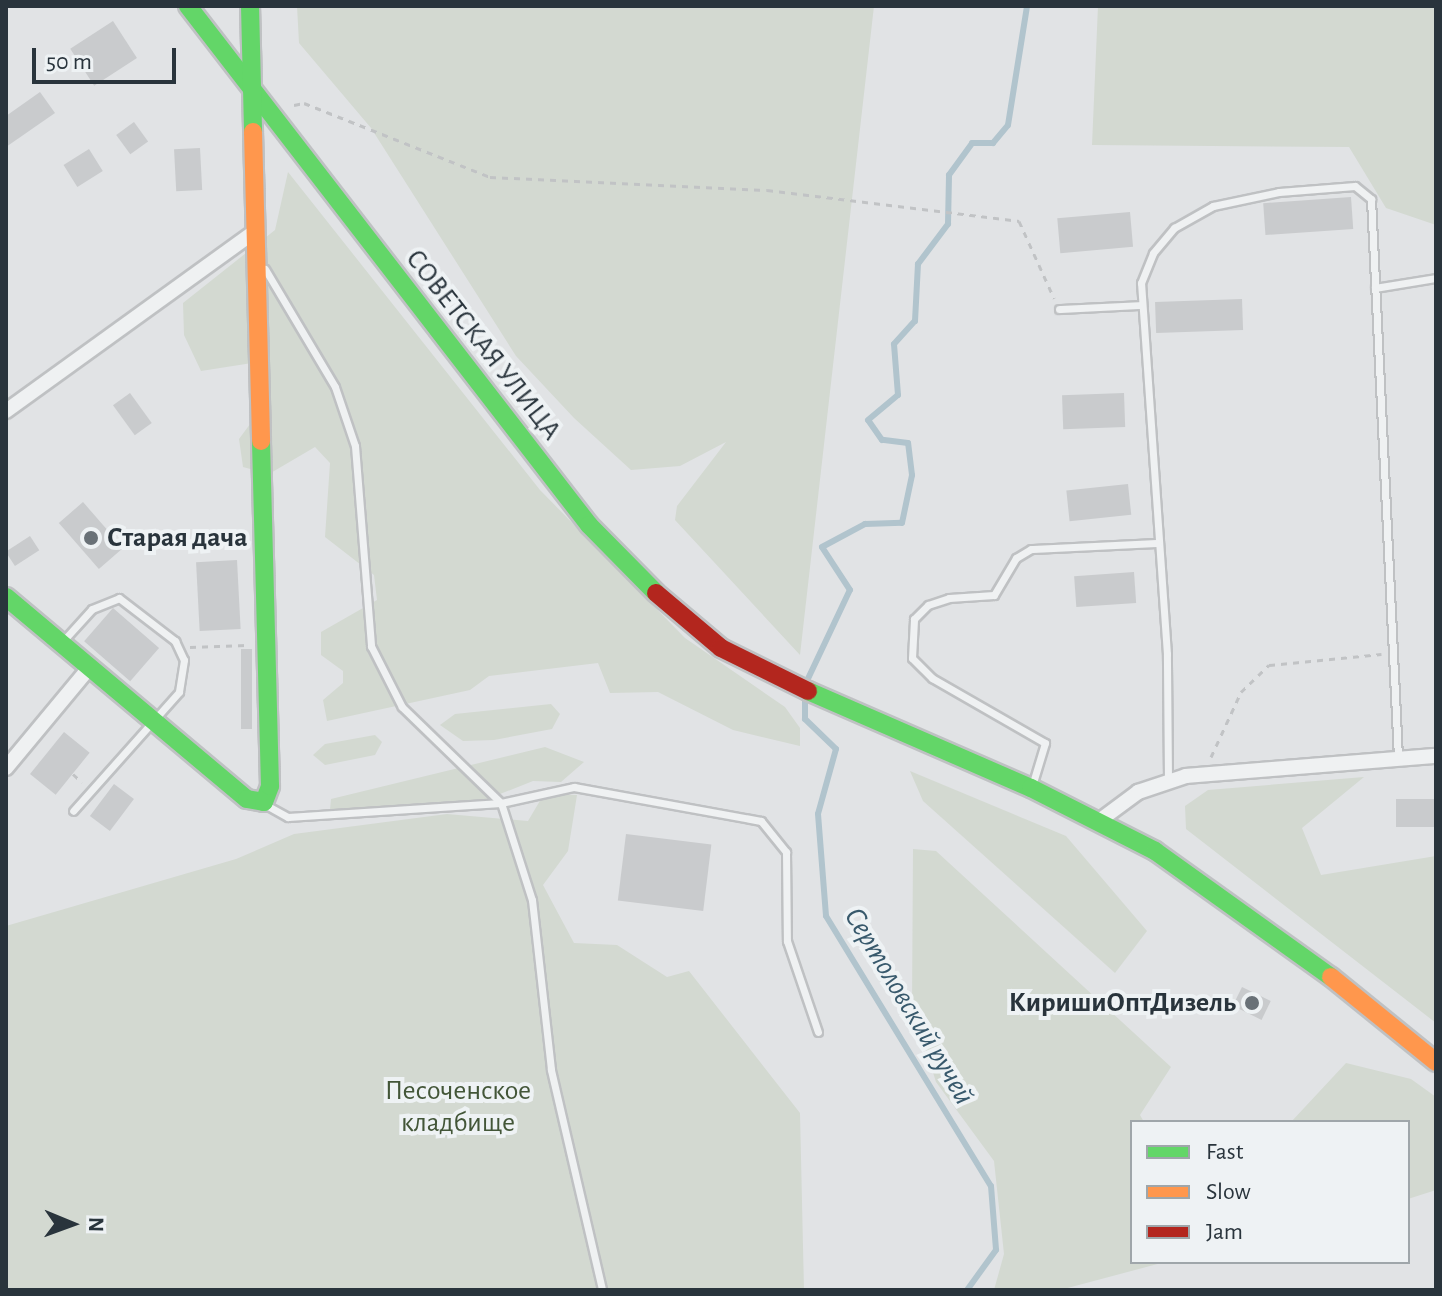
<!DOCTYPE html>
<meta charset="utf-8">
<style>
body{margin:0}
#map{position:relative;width:1442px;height:1296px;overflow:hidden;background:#e1e3e5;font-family:"Alegreya Sans",sans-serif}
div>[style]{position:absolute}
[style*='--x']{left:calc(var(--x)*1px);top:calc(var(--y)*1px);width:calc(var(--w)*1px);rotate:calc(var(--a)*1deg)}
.green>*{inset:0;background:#d3d9d1}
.stream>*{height:6px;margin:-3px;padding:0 3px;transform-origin:3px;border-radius:3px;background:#b1c4cd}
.building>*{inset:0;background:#c9cbcd;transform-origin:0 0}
.path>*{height:3px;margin-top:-1.5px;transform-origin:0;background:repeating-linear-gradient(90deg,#c1c3c5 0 6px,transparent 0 12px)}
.roads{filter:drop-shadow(2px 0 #bfc1c3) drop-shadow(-2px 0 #bfc1c3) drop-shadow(0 2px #bfc1c3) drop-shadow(0 -2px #bfc1c3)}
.lane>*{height:7px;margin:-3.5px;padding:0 3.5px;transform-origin:3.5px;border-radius:3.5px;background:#eff1f2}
.street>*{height:14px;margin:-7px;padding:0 7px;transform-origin:7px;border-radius:7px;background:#eff1f2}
.fast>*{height:18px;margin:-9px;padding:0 9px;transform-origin:9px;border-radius:9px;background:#63d668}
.slow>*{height:18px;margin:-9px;padding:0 9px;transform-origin:9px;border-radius:9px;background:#ff974d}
.jam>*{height:18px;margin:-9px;padding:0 9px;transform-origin:9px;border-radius:9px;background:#b3261e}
.dots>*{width:22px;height:22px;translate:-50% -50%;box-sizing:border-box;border:4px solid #eef2f4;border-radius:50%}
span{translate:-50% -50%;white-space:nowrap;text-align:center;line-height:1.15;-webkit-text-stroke:8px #eef2f4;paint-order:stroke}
.street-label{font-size:28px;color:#29343c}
.poi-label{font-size:28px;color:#29343c;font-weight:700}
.left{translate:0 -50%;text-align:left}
.right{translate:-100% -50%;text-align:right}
.park-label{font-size:28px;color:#435638}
.water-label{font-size:30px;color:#38596c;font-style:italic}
.frame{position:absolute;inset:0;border:8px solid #29343c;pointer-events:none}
.legend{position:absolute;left:1130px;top:1120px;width:280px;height:144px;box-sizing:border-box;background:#eef2f4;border:2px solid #9fa6aa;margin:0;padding:10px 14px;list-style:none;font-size:24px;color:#29343c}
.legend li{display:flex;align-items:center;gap:16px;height:40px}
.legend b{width:40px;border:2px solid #9fa6aa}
.north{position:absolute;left:32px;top:1184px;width:80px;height:80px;-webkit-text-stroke:6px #eef2f4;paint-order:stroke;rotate:91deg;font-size:22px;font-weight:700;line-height:32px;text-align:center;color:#29343c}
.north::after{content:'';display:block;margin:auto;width:28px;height:36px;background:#29343c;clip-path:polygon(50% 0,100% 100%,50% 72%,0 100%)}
.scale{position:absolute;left:32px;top:48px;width:144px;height:36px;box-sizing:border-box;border:4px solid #29343c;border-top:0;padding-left:10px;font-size:24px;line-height:28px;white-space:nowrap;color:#29343c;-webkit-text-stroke:6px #eef2f4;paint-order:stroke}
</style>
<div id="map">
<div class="green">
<div style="clip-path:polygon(297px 6px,874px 6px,800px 655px,675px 520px,677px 506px,726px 442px,680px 466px,631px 470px,574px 418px,516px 356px,371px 128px,299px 43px)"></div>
<div style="clip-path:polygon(1098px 6px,1436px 6px,1436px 225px,1386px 208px,1349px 147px,1092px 145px)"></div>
<div style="clip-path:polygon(288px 172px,540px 490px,685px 638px,785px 707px,800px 728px,800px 746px,733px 730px,658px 692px,610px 693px,598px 663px,489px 676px,470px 690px,327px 721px,323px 700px,343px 683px,343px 671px,321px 655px,321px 632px,377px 600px,374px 575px,325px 537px,330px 463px,315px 447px,269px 474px,243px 467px,239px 439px,267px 401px,252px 363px,201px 371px,184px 335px,183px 303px,275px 230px)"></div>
<div style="clip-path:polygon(551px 704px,560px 714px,552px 729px,494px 740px,463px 741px,440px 725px,455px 714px)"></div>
<div style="clip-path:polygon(375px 735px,382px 742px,375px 755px,325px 765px,313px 755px,325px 744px)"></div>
<div style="clip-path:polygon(545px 747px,584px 762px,561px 782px,533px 781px,475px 804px,406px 813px,330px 810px,331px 799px)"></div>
<div style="clip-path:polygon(910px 771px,1066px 836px,1147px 931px,1115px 973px,923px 801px)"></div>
<div style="clip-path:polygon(1364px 777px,1302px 828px,1321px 875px,1436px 856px,1436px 1023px,1186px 829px,1185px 806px,1208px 790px)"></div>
<div style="clip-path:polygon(544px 794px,577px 795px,568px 851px,543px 885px,574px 943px,617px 945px,667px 977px,689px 971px,800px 1113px,804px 1290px,6px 1290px,6px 926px,236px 859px,294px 834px,447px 814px,528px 821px)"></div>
<div style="clip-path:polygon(913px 849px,936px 851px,1171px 1067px,1140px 1115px,1144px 1122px,1132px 1122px,1132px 1262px,1165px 1262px,1060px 1290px,994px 1290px,1004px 1254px,994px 1161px,936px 1082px,912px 1005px)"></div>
<div style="clip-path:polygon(1346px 1063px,1411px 1079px,1436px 1097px,1436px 1190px,1408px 1199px,1408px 1122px,1291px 1122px)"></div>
</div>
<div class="stream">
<div style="--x:805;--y:685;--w:105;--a:-64.7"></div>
<div style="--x:850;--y:590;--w:51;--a:-123.1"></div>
<div style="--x:822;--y:547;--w:49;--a:-28.1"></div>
<div style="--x:865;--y:524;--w:37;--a:-2"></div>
<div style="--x:902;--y:523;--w:49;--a:-78.2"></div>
<div style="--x:912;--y:475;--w:32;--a:-97"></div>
<div style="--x:908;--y:443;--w:26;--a:-173"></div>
<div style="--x:882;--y:440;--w:24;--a:-125"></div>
<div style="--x:868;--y:420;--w:39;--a:-40"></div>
<div style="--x:898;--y:395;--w:51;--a:-94.5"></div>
<div style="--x:894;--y:344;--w:31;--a:-48"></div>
<div style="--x:915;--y:321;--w:57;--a:-87"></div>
<div style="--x:918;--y:264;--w:50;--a:-53.1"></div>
<div style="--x:948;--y:224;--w:49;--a:-88.8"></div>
<div style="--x:949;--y:175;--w:39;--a:-54"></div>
<div style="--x:972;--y:143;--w:21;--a:0"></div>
<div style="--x:993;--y:143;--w:23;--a:-50"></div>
<div style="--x:1008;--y:125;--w:121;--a:-80.9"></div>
<div style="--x:805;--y:696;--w:23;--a:90"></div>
<div style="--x:805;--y:719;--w:43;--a:44.1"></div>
<div style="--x:836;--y:749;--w:67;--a:105.5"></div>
<div style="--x:818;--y:814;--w:102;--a:85.5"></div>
<div style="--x:826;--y:916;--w:316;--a:58.6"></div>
<div style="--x:991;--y:1186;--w:64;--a:85.5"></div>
<div style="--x:996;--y:1250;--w:49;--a:125.9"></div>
</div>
<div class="building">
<div style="left:113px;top:21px;width:44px;height:51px;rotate:57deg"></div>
<div style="clip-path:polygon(40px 92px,55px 113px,6px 147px,6px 116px)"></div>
<div style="left:134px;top:122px;width:24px;height:22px;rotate:54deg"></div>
<div style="left:200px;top:148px;width:42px;height:26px;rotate:87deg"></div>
<div style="left:89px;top:149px;width:26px;height:30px;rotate:58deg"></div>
<div style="left:1351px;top:197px;width:32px;height:88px;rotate:86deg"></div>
<div style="left:1130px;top:212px;width:35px;height:73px;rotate:85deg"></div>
<div style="left:1242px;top:299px;width:31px;height:87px;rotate:88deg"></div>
<div style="left:130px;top:393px;width:37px;height:21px;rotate:54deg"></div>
<div style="left:1124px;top:393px;width:34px;height:62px;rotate:88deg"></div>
<div style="left:1128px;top:484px;width:31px;height:62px;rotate:84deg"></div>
<div style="left:83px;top:502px;width:61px;height:32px;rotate:49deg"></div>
<div style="left:30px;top:536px;width:17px;height:29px;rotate:57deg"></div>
<div style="left:237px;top:560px;width:69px;height:41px;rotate:87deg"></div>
<div style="left:1134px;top:572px;width:31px;height:60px;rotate:86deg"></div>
<div style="left:113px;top:608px;width:61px;height:44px;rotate:41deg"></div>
<div style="left:241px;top:649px;width:11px;height:80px"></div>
<div style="left:64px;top:732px;width:33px;height:54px;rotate:39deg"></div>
<div style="left:114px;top:784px;width:25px;height:40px;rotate:37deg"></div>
<div style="left:1396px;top:799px;width:40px;height:28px"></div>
<div style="left:626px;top:834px;width:86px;height:67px;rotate:7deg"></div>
<div style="left:1242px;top:987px;width:32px;height:21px;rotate:26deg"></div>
</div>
<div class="path">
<div style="--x:294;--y:105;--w:10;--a:-11"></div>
<div style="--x:304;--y:103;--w:200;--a:21.7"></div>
<div style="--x:490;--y:177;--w:277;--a:2.7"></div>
<div style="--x:767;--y:190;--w:254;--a:7"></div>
<div style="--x:1019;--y:221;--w:85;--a:65.6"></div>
<div style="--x:190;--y:647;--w:57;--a:-2"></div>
<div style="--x:1211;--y:757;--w:72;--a:-65.2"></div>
<div style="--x:1241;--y:692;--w:39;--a:-44"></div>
<div style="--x:1269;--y:665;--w:113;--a:-5.6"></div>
<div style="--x:73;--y:774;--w:12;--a:42"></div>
</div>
<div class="roads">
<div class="lane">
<div style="--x:265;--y:269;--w:137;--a:59.3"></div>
<div style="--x:335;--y:387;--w:62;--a:71.3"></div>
<div style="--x:355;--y:446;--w:201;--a:85.4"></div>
<div style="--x:371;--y:646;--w:68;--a:63.1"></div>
<div style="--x:402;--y:707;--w:138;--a:44.1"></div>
<div style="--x:501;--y:803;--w:102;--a:72.3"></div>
<div style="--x:532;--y:900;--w:171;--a:83.6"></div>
<div style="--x:551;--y:1070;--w:226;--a:76.9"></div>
<div style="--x:1375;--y:288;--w:62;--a:-9.3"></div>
<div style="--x:1059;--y:309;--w:81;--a:-2.8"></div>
<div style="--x:63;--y:641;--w:43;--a:-47.8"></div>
<div style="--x:92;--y:609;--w:29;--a:-22"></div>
<div style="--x:119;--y:598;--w:71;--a:37.5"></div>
<div style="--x:175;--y:641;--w:21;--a:65"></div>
<div style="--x:184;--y:660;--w:32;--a:99"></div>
<div style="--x:179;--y:692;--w:159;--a:131.7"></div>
<div style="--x:1168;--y:779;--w:125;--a:-90.5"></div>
<div style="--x:1167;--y:654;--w:372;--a:-94"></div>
<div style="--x:1141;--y:283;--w:32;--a:-68"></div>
<div style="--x:1153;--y:253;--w:33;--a:-50"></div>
<div style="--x:1174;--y:228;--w:45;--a:-29.4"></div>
<div style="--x:1213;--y:206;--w:67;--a:-12"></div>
<div style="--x:1279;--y:192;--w:76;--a:-4.5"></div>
<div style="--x:1355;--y:186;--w:21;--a:39"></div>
<div style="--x:1371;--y:199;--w:560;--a:87.23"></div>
<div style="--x:1032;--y:786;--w:45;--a:-73.2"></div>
<div style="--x:1045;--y:743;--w:130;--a:-150.1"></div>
<div style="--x:932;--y:678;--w:28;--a:-135"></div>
<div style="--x:912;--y:658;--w:39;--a:-87"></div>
<div style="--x:914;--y:619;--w:20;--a:-45"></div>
<div style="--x:928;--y:605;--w:22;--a:-18"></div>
<div style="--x:949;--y:598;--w:45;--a:-3.8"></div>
<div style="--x:994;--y:595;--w:43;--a:-59.3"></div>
<div style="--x:1016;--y:558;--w:17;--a:-31"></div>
<div style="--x:1031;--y:549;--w:127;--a:-2.7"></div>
<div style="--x:266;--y:805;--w:25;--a:29"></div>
<div style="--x:288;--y:817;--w:213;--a:-3.8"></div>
<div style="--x:501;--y:803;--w:75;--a:-12.4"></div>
<div style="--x:574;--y:787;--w:190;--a:10.3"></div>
<div style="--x:761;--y:821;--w:40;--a:51"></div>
<div style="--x:786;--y:852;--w:89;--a:89.4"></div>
<div style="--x:787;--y:941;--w:96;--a:71.2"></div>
</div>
<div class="street">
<div style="--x:6;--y:411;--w:309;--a:-35.8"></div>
<div style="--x:6;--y:768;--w:131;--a:-50.3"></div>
<div style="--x:1099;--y:821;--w:49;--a:-36.6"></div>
<div style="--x:1138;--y:792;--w:51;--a:-18.4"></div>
<div style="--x:1186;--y:776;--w:251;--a:-4.6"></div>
</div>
<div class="fast">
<div style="--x:188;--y:6;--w:656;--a:52.31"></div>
<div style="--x:589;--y:525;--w:95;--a:45.4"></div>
<div style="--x:250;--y:6;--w:126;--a:88.6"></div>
<div style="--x:6;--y:597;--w:314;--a:40"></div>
<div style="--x:247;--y:799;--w:17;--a:10"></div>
<div style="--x:264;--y:802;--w:17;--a:-69"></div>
<div style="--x:270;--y:786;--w:345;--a:-91.5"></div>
<div style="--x:808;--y:691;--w:243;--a:23.5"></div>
<div style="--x:1031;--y:788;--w:139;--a:26.9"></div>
<div style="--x:1155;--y:851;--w:216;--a:35.6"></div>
</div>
<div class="slow">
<div style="--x:253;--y:132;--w:309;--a:88.5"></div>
<div style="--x:1331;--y:977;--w:135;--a:39"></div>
</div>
<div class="jam">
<div style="--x:656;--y:593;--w:85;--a:40.2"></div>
<div style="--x:721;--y:648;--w:97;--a:26.3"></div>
</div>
</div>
<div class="dots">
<div style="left:91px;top:538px;background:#697177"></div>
<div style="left:1252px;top:1003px;background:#697177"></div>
</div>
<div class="street-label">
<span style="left:483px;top:345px;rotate:52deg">СОВЕТСКАЯ УЛИЦА</span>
</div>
<div class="poi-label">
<span class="left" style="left:107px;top:538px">Старая дача</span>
<span class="right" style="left:1236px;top:1003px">КиришиОптДизель</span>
</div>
<div class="park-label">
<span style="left:458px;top:1107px">Песоченское<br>кладбище</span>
</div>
<div class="water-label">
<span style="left:909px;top:1006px;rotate:59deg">Сертоловский ручей</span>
</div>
<div class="frame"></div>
<ul class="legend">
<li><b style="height:10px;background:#63d668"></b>Fast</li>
<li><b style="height:10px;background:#ff974d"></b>Slow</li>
<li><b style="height:10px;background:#b3261e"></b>Jam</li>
</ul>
<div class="north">N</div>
<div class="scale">50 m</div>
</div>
